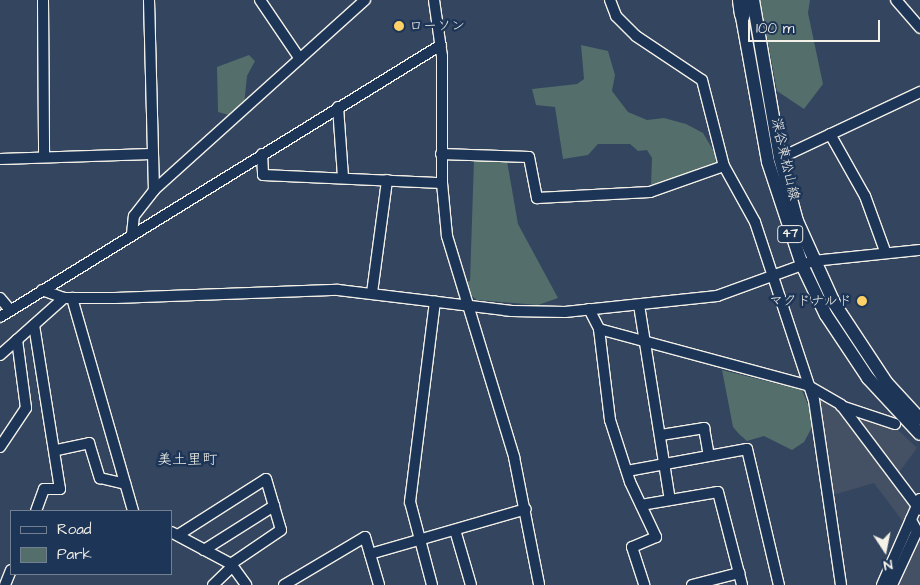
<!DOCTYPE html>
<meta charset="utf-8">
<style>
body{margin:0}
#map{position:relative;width:920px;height:585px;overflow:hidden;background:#34455f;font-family:"Architects Daughter","Klee One",sans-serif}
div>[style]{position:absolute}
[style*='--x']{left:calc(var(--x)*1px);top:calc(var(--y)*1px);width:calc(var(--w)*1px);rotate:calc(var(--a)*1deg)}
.built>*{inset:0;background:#445064}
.green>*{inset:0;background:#536e6b}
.roads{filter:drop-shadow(1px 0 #f4f1e8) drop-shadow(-1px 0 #f4f1e8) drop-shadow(0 1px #f4f1e8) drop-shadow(0 -1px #f4f1e8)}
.minor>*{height:10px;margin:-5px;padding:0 5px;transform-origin:5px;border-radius:5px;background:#1d3557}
.major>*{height:12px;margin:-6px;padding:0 6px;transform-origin:6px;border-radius:6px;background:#1d3557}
.highway>*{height:15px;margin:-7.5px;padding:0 7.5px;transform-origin:7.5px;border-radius:7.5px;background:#1d3557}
.dots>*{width:14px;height:14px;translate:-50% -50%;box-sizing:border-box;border:2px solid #1d3557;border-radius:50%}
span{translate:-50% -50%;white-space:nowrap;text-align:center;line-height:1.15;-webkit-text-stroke:5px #1d3557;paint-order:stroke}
.shield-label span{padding:1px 4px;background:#1d3557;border:1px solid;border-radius:4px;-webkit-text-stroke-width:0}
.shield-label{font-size:12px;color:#f4f1e8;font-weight:700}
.poi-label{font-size:14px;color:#f4f1e8}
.left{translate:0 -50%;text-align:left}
.right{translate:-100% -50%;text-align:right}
.street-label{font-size:14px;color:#f4f1e8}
.neighbourhood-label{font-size:15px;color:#f4f1e8}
.legend{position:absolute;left:10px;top:510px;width:162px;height:65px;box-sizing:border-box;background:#1d3557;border:1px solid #738091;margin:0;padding:6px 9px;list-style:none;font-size:15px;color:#f4f1e8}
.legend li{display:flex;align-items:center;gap:10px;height:25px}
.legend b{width:25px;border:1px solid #738091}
.north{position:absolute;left:860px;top:525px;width:50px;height:50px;-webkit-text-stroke:4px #1d3557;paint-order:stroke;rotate:169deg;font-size:14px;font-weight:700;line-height:20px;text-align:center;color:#f4f1e8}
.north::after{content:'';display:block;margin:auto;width:18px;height:22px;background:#f4f1e8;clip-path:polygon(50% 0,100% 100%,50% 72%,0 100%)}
.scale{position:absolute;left:748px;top:20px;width:132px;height:22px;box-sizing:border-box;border:2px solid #f4f1e8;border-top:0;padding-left:6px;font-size:15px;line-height:18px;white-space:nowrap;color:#f4f1e8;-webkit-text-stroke:4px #1d3557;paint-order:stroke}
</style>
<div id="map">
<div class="built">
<div style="clip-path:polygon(814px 393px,896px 428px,917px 448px,895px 478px,920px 507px,920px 585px,885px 585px,904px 523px,874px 483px,833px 495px)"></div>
</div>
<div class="green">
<div style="clip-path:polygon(760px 0,810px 0,808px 13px,823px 84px,804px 109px,777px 91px)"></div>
<div style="clip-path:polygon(581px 45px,608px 51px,615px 75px,612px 91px,628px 112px,647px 120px,664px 118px,686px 124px,703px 133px,716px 155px,715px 166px,651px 185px,652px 158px,647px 150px,638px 151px,630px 144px,598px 144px,588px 155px,563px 159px,555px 107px,536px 105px,532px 89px,577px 84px,584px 79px)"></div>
<div style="clip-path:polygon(249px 55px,255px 61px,247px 76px,244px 105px,229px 115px,218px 112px,217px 67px)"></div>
<div style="clip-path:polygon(474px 159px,507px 161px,518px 224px,558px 298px,538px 305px,477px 300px,469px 294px,465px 283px,470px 281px)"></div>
<div style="clip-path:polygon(722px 370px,802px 390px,815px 422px,804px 442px,792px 450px,764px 436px,747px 441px,739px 434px,733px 427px)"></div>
</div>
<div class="roads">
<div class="minor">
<div style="--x:43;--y:0;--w:155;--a:89.6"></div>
<div style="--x:149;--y:0;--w:190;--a:88.5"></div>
<div style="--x:260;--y:0;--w:71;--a:55.9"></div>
<div style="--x:434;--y:0;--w:57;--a:81.9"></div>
<div style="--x:442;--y:56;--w:127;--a:90"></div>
<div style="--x:442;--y:183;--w:53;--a:84.6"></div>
<div style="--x:447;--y:236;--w:231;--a:73.1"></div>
<div style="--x:514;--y:457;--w:130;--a:78.9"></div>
<div style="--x:610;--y:0;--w:17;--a:69"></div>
<div style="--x:616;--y:16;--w:28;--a:45"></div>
<div style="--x:636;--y:36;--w:79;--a:33.7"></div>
<div style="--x:702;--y:80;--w:89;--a:75.7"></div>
<div style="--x:896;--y:0;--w:37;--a:49"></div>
<div style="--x:338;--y:107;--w:70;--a:85.9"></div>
<div style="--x:830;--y:134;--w:71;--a:60.6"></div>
<div style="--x:865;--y:196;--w:59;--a:70"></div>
<div style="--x:262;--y:154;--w:21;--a:87"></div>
<div style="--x:263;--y:175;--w:179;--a:2.6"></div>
<div style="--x:441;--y:154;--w:88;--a:2"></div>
<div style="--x:529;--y:157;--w:42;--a:79"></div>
<div style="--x:537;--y:198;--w:113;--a:-3"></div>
<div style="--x:650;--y:192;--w:78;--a:-19.4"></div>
<div style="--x:724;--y:166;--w:64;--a:61"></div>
<div style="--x:755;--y:222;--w:188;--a:71.7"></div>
<div style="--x:814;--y:400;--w:187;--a:81.7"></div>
<div style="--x:780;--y:158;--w:155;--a:-25.2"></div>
<div style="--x:0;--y:159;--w:151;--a:-1.9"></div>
<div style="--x:132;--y:234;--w:18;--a:-84"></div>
<div style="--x:134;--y:216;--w:33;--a:-52"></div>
<div style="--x:154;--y:190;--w:284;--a:-42"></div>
<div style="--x:42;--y:290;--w:23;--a:20"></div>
<div style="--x:64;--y:298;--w:51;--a:0"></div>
<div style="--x:115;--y:298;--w:223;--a:-2.1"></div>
<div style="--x:338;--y:290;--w:175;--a:6.9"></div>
<div style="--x:512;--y:311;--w:53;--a:1.1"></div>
<div style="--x:565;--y:312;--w:153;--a:-6"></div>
<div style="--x:717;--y:296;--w:102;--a:-20"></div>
<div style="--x:813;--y:261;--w:108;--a:-5.9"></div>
<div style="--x:372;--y:293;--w:114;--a:-82.4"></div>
<div style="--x:0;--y:298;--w:16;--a:50"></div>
<div style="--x:72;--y:298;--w:222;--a:74"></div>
<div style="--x:639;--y:305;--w:197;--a:81"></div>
<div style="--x:589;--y:309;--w:22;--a:63"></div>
<div style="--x:599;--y:329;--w:215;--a:15.1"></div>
<div style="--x:807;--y:385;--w:39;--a:30"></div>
<div style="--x:841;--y:405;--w:131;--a:53"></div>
<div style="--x:0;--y:317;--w:518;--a:-31.67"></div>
<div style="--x:34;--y:325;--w:166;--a:81"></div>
<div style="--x:60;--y:489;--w:16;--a:180"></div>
<div style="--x:44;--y:489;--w:23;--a:110"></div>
<div style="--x:599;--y:329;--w:92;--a:83.1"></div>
<div style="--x:610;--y:420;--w:65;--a:72.1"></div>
<div style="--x:630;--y:482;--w:61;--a:64.7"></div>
<div style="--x:656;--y:537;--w:26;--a:157"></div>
<div style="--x:632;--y:547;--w:40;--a:72"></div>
<div style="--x:0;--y:355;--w:86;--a:-41.7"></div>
<div style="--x:841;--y:406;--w:57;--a:18.4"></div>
<div style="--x:661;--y:435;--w:44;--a:-9.2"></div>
<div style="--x:704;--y:428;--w:28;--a:80"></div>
<div style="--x:0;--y:447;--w:47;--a:-56.3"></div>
<div style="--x:26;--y:408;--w:69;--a:-97.5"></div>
<div style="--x:57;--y:450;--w:33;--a:-12"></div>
<div style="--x:89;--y:443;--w:37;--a:73"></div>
<div style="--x:100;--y:478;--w:26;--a:13"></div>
<div style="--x:627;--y:471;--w:122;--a:-10.4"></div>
<div style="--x:747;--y:449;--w:140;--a:76.8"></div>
<div style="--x:641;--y:505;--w:78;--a:-9.6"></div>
<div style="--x:718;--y:492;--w:96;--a:75.5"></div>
<div style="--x:455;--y:530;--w:57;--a:73.8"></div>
<div style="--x:171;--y:532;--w:68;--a:28.1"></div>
<div style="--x:231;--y:564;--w:26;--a:54"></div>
<div style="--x:178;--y:535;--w:104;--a:-32.5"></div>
<div style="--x:266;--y:479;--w:53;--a:73.6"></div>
<div style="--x:281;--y:530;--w:60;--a:145.8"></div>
<div style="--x:204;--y:550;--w:83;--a:-32.2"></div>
<div style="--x:370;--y:554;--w:162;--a:-16.1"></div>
<div style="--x:5;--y:585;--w:16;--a:-68"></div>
<div style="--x:213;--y:585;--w:28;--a:-44"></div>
<div style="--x:284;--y:585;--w:94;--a:-30.7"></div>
<div style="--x:365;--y:537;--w:50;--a:73.7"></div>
<div style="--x:432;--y:585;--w:86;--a:-104.8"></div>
<div style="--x:410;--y:502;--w:202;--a:-82.9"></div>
<div style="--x:692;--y:585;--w:49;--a:-14.3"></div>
<div style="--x:882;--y:585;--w:94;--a:-66.2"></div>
<div style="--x:892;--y:585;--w:60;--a:-65.2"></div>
<div style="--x:917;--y:531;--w:13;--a:-119"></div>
</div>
<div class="major">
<div style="--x:753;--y:0;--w:160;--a:80.3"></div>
<div style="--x:780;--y:158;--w:65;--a:74.9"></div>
<div style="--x:797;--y:221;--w:90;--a:65.7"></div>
<div style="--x:834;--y:303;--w:95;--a:56.6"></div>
<div style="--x:886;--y:382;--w:50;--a:47.4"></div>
<div style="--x:740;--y:6;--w:158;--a:79.8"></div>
<div style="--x:768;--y:162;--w:108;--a:71.7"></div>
<div style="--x:802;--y:265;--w:55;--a:64.4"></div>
<div style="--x:826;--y:315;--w:76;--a:56.3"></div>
<div style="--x:868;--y:378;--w:76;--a:47.1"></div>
</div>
<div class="highway">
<div style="--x:740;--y:0;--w:14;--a:82"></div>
</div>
</div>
<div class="dots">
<div style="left:399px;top:26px;background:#ffd166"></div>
<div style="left:862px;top:301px;background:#ffd166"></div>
</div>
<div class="shield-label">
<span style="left:790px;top:234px">47</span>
</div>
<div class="poi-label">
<span class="left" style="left:409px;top:26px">ローソン</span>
<span class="right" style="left:852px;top:301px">マクドナルド</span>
</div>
<div class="street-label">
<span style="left:785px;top:159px;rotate:77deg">深谷東松山線</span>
</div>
<div class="neighbourhood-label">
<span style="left:187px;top:460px">美土里町</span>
</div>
<ul class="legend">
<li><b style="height:6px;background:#1d3557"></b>Road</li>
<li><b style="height:14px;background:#536e6b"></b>Park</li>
</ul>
<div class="north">N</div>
<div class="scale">100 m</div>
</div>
